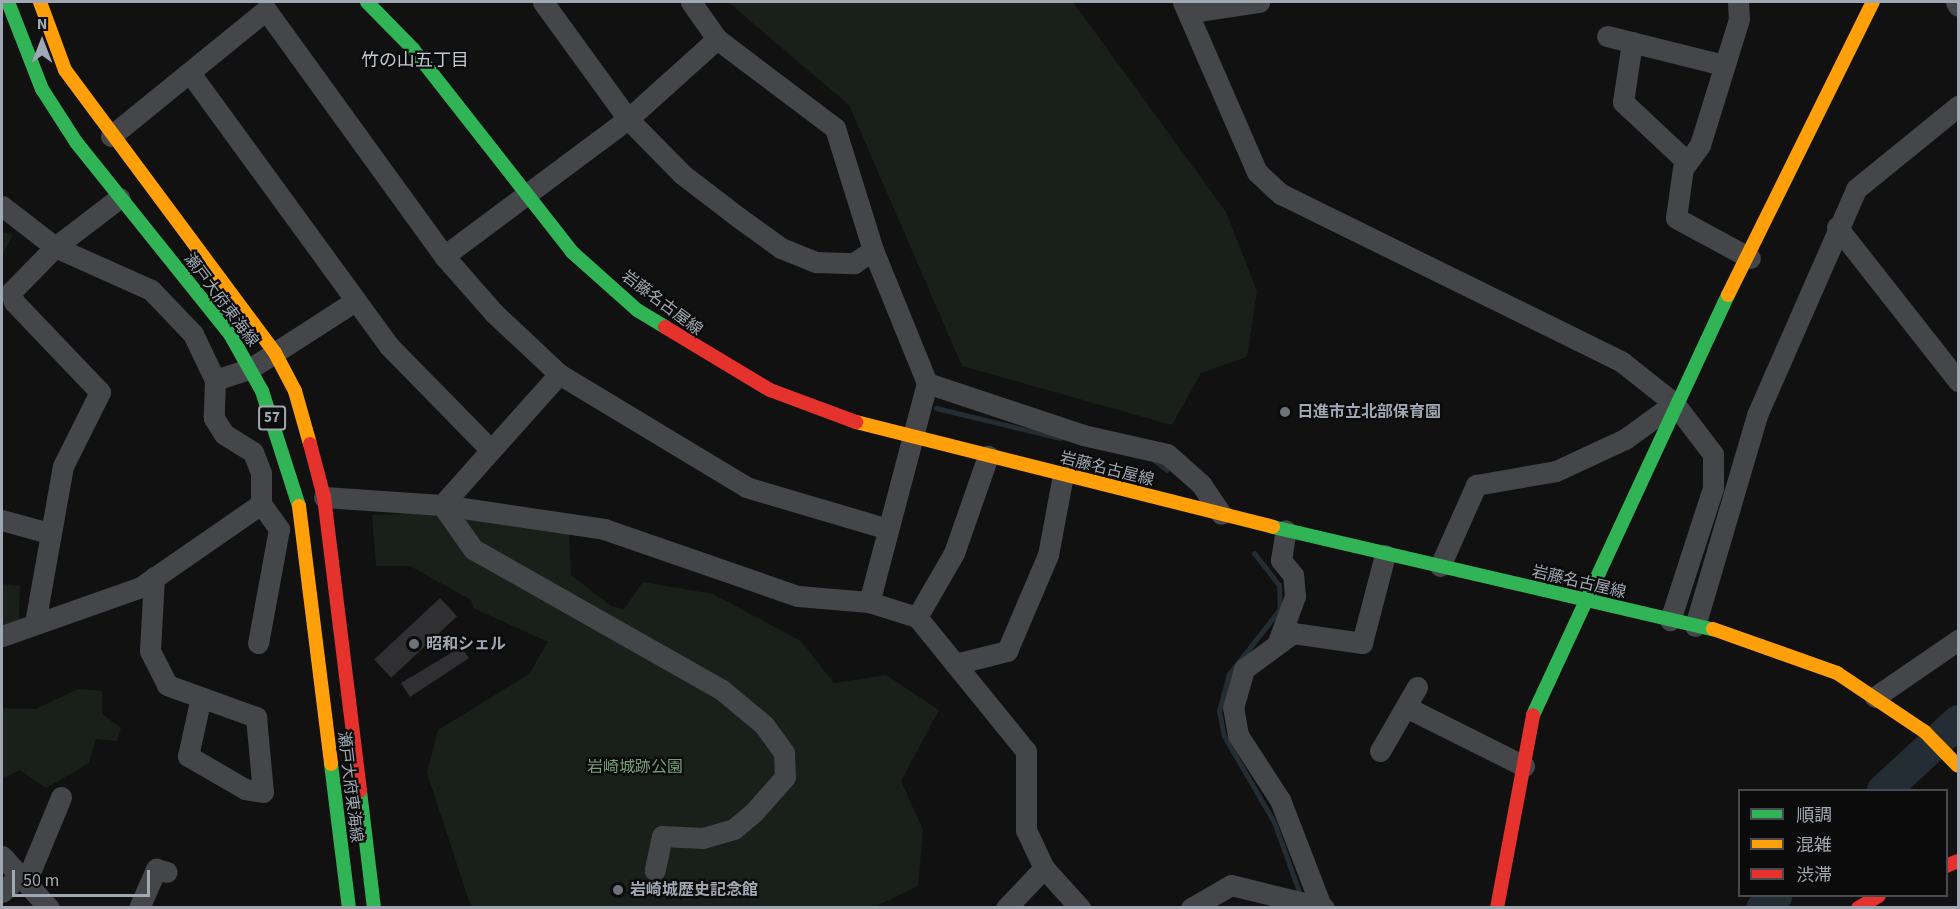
<!DOCTYPE html>
<meta charset="utf-8">
<style>
body{margin:0}
#map{position:relative;width:1960px;height:909px;overflow:hidden;background:#111;font-family:"Source Sans 3","Noto Sans JP",sans-serif}
div>[style]{position:absolute}
[style*='--x']{left:calc(var(--x)*1px);top:calc(var(--y)*1px);width:calc(var(--w)*1px);rotate:calc(var(--a)*1deg)}
.green>*{inset:0;background:#191f19}
.stream>*{height:5px;margin:-2.5px;padding:0 2.5px;transform-origin:2.5px;border-radius:2.5px;background:#242d33}
.river>*{height:33px;margin:-16.5px;padding:0 16.5px;transform-origin:16.5px;border-radius:16.5px;background:#242d33}
.building>*{inset:0;background:#303032;transform-origin:0 0}
.street>*{height:21px;margin:-10.5px;padding:0 10.5px;transform-origin:10.5px;border-radius:10.5px;background:#45464a}
.fast>*{height:14px;margin:-7px;padding:0 7px;transform-origin:7px;border-radius:7px;background:#30b455}
.slow>*{height:14px;margin:-7px;padding:0 7px;transform-origin:7px;border-radius:7px;background:#ff9f0a}
.jam>*{height:14px;margin:-7px;padding:0 7px;transform-origin:7px;border-radius:7px;background:#e5322d}
.dots>*{width:16px;height:16px;translate:-50% -50%;box-sizing:border-box;border:3px solid #0b0b0c;border-radius:50%}
span{translate:-50% -50%;white-space:nowrap;text-align:center;line-height:1.15;-webkit-text-stroke:4.5px #0b0b0c;paint-order:stroke}
.shield-label span{padding:2px 4px;background:#0b0b0c;border:2px solid;border-radius:4px;-webkit-text-stroke-width:0}
.shield-label{font-size:15px;color:#a0a8b3;font-weight:700}
.street-label{font-size:16px;color:#a0a8b3}
.poi-label{font-size:16px;color:#a0a8b3;font-weight:700}
.left{translate:0 -50%;text-align:left}
.park-label{font-size:16px;color:#77a075}
.neighbourhood-label{font-size:18px;color:#c1c6cf}
.frame{position:absolute;inset:0;border:3px solid #a0a8b3;pointer-events:none}
.legend{position:absolute;left:1738px;top:789px;width:210px;height:108px;box-sizing:border-box;background:#0b0b0c;border:2px solid #474a4f;margin:0;padding:8px 10px;list-style:none;font-size:18px;color:#a0a8b3}
.legend li{display:flex;align-items:center;gap:12px;height:30px}
.legend b{width:30px;border:2px solid #474a4f}
.north{position:absolute;left:12px;top:12px;width:60px;height:60px;-webkit-text-stroke:4px #0b0b0c;paint-order:stroke;rotate:0deg;font-size:16px;font-weight:700;line-height:24px;text-align:center;color:#a0a8b3}
.north::after{content:'';display:block;margin:auto;width:21px;height:27px;background:#a0a8b3;clip-path:polygon(50% 0,100% 100%,50% 72%,0 100%)}
.scale{position:absolute;left:12px;top:870px;width:138px;height:27px;box-sizing:border-box;border:3px solid #a0a8b3;border-top:0;padding-left:8px;font-size:18px;line-height:21px;white-space:nowrap;color:#a0a8b3;-webkit-text-stroke:4px #0b0b0c;paint-order:stroke}
</style>
<div id="map">
<div class="green">
<div style="clip-path:polygon(728px 2px,1073px 2px,1226px 212px,1257px 291px,1247px 357px,1201px 373px,1172px 425px,962px 366px,849px 105px)"></div>
<div style="clip-path:polygon(2px 232px,13px 235px,2px 256px)"></div>
<div style="clip-path:polygon(448px 512px,569px 529px,571px 575px,611px 606px,624px 609px,643px 582px,713px 594px,801px 641px,834px 683px,886px 675px,939px 710px,901px 781px,923px 830px,918px 886px,874px 907px,471px 907px,427px 773px,438px 730px,529px 674px,548px 642px,473px 608px,471px 600px,410px 566px,376px 566px,372px 515px)"></div>
<div style="clip-path:polygon(2px 584px,20px 586px,19px 620px,2px 629px)"></div>
<div style="clip-path:polygon(78px 689px,102px 691px,102px 714px,121px 728px,117px 741px,96px 739px,89px 763px,46px 788px,20px 770px,2px 779px,2px 708px,36px 709px)"></div>
</div>
<div class="stream">
<div style="--x:936;--y:408;--w:128;--a:13.6"></div>
<div style="--x:1154;--y:460;--w:16;--a:38"></div>
<div style="--x:1254;--y:553;--w:41;--a:52"></div>
<div style="--x:1279;--y:585;--w:24;--a:88"></div>
<div style="--x:1280;--y:609;--w:83;--a:128.1"></div>
<div style="--x:1229;--y:674;--w:38;--a:105"></div>
<div style="--x:1219;--y:711;--w:25;--a:79"></div>
<div style="--x:1224;--y:736;--w:99;--a:59.8"></div>
<div style="--x:1274;--y:822;--w:80;--a:70.2"></div>
</div>
<div class="river">
<div style="--x:1883;--y:790;--w:102;--a:-42.6"></div>
<div style="--x:1762;--y:908;--w:18;--a:-43"></div>
</div>
<div class="building">
<div style="left:440px;top:598px;width:25px;height:90px;rotate:47deg"></div>
<div style="clip-path:polygon(461px 647px,469px 658px,410px 697px,401px 683px)"></div>
</div>
<div class="street">
<div style="--x:543;--y:2;--w:145;--a:54"></div>
<div style="--x:628;--y:119;--w:77;--a:45.5"></div>
<div style="--x:682;--y:174;--w:71;--a:37.5"></div>
<div style="--x:738;--y:217;--w:53;--a:35.8"></div>
<div style="--x:781;--y:248;--w:38;--a:22"></div>
<div style="--x:816;--y:262;--w:38;--a:2"></div>
<div style="--x:854;--y:263;--w:23;--a:-34"></div>
<div style="--x:691;--y:2;--w:45;--a:54.9"></div>
<div style="--x:717;--y:39;--w:148;--a:37"></div>
<div style="--x:835;--y:128;--w:128;--a:72.7"></div>
<div style="--x:873;--y:250;--w:144;--a:67.9"></div>
<div style="--x:927;--y:383;--w:227;--a:104.8"></div>
<div style="--x:1183;--y:2;--w:185;--a:66.5"></div>
<div style="--x:1257;--y:172;--w:33;--a:43"></div>
<div style="--x:1281;--y:194;--w:380;--a:26.2"></div>
<div style="--x:1622;--y:362;--w:66;--a:38.3"></div>
<div style="--x:1674;--y:403;--w:64;--a:52.6"></div>
<div style="--x:1713;--y:454;--w:34;--a:90"></div>
<div style="--x:1713;--y:488;--w:139;--a:108"></div>
<div style="--x:1738;--y:2;--w:17;--a:87"></div>
<div style="--x:1739;--y:19;--w:132;--a:107.2"></div>
<div style="--x:1700;--y:145;--w:29;--a:126"></div>
<div style="--x:1683;--y:168;--w:50;--a:98"></div>
<div style="--x:1676;--y:218;--w:84;--a:28.4"></div>
<div style="--x:1956;--y:2;--w:4;--a:63"></div>
<div style="--x:1191;--y:12;--w:69;--a:-8.4"></div>
<div style="--x:1607;--y:36;--w:120;--a:14"></div>
<div style="--x:1632;--y:42;--w:61;--a:98.5"></div>
<div style="--x:1623;--y:102;--w:86;--a:43.1"></div>
<div style="--x:190;--y:73;--w:338;--a:53.9"></div>
<div style="--x:389;--y:346;--w:143;--a:45.6"></div>
<div style="--x:111;--y:136;--w:200;--a:-39.1"></div>
<div style="--x:266;--y:10;--w:304;--a:54.1"></div>
<div style="--x:444;--y:256;--w:76;--a:48.7"></div>
<div style="--x:494;--y:313;--w:89;--a:43.2"></div>
<div style="--x:559;--y:374;--w:218;--a:31.1"></div>
<div style="--x:746;--y:487;--w:148;--a:16.5"></div>
<div style="--x:2;--y:206;--w:67;--a:37.7"></div>
<div style="--x:55;--y:247;--w:105;--a:24.1"></div>
<div style="--x:151;--y:290;--w:61;--a:46.3"></div>
<div style="--x:193;--y:334;--w:51;--a:64.4"></div>
<div style="--x:215;--y:380;--w:38;--a:-18"></div>
<div style="--x:251;--y:368;--w:124;--a:-32.8"></div>
<div style="--x:1837;--y:227;--w:196;--a:51.8"></div>
<div style="--x:444;--y:256;--w:229;--a:-36.7"></div>
<div style="--x:628;--y:119;--w:120;--a:-42"></div>
<div style="--x:215;--y:380;--w:38;--a:92"></div>
<div style="--x:214;--y:418;--w:19;--a:58"></div>
<div style="--x:224;--y:434;--w:34;--a:32"></div>
<div style="--x:253;--y:452;--w:22;--a:69"></div>
<div style="--x:261;--y:473;--w:31;--a:90"></div>
<div style="--x:261;--y:504;--w:31;--a:54"></div>
<div style="--x:279;--y:529;--w:116;--a:100.4"></div>
<div style="--x:927;--y:383;--w:164;--a:18.4"></div>
<div style="--x:1083;--y:435;--w:86;--a:12.7"></div>
<div style="--x:1167;--y:454;--w:45;--a:41.4"></div>
<div style="--x:1201;--y:484;--w:36;--a:56"></div>
<div style="--x:324;--y:497;--w:118;--a:3.9"></div>
<div style="--x:442;--y:505;--w:164;--a:8.4"></div>
<div style="--x:604;--y:529;--w:205;--a:19.1"></div>
<div style="--x:798;--y:596;--w:71;--a:4.8"></div>
<div style="--x:869;--y:602;--w:50;--a:17.4"></div>
<div style="--x:917;--y:617;--w:173;--a:50.9"></div>
<div style="--x:1026;--y:751;--w:79;--a:90"></div>
<div style="--x:1026;--y:830;--w:42;--a:64.7"></div>
<div style="--x:1044;--y:868;--w:54;--a:48"></div>
<div style="--x:442;--y:505;--w:54;--a:54.8"></div>
<div style="--x:473;--y:549;--w:286;--a:29.5"></div>
<div style="--x:722;--y:690;--w:55;--a:39.8"></div>
<div style="--x:764;--y:725;--w:34;--a:54"></div>
<div style="--x:784;--y:753;--w:24;--a:88"></div>
<div style="--x:785;--y:777;--w:48;--a:131.6"></div>
<div style="--x:753;--y:813;--w:25;--a:140"></div>
<div style="--x:734;--y:829;--w:32;--a:164"></div>
<div style="--x:703;--y:838;--w:41;--a:-177.2"></div>
<div style="--x:662;--y:836;--w:35;--a:102"></div>
<div style="--x:442;--y:505;--w:176;--a:-48.2"></div>
<div style="--x:2;--y:520;--w:49;--a:15.5"></div>
<div style="--x:1440;--y:566;--w:89;--a:-66"></div>
<div style="--x:1476;--y:485;--w:81;--a:-9.9"></div>
<div style="--x:1556;--y:471;--w:76;--a:-24.9"></div>
<div style="--x:1625;--y:439;--w:58;--a:-35.9"></div>
<div style="--x:154;--y:577;--w:74;--a:93.1"></div>
<div style="--x:150;--y:651;--w:38;--a:63"></div>
<div style="--x:167;--y:685;--w:95;--a:19.8"></div>
<div style="--x:256;--y:717;--w:75;--a:84.7"></div>
<div style="--x:263;--y:792;--w:18;--a:-171"></div>
<div style="--x:245;--y:789;--w:66;--a:-149.9"></div>
<div style="--x:188;--y:756;--w:60;--a:-77.6"></div>
<div style="--x:917;--y:617;--w:74;--a:-60"></div>
<div style="--x:954;--y:553;--w:103;--a:-70.7"></div>
<div style="--x:35;--y:623;--w:159;--a:-79.9"></div>
<div style="--x:63;--y:466;--w:83;--a:-63.4"></div>
<div style="--x:100;--y:392;--w:124;--a:-133.7"></div>
<div style="--x:14;--y:302;--w:10;--a:-107"></div>
<div style="--x:11;--y:292;--w:63;--a:-45.6"></div>
<div style="--x:55;--y:247;--w:81;--a:-37.4"></div>
<div style="--x:1695;--y:626;--w:220;--a:-73.6"></div>
<div style="--x:1757;--y:415;--w:247;--a:-66.3"></div>
<div style="--x:1856;--y:189;--w:132;--a:-39.1"></div>
<div style="--x:2;--y:636;--w:147;--a:-19.4"></div>
<div style="--x:141;--y:587;--w:146;--a:-34.7"></div>
<div style="--x:1278;--y:642;--w:49;--a:-69.7"></div>
<div style="--x:1295;--y:596;--w:21;--a:-95"></div>
<div style="--x:1293;--y:575;--w:19;--a:-129"></div>
<div style="--x:1281;--y:560;--w:30;--a:-81"></div>
<div style="--x:955;--y:664;--w:54;--a:-14"></div>
<div style="--x:1007;--y:651;--w:104;--a:-66.9"></div>
<div style="--x:1048;--y:555;--w:81;--a:-79.4"></div>
<div style="--x:1875;--y:697;--w:101;--a:-34.5"></div>
<div style="--x:1406;--y:707;--w:132;--a:26.6"></div>
<div style="--x:1380;--y:751;--w:74;--a:-60"></div>
<div style="--x:2;--y:856;--w:70;--a:47.9"></div>
<div style="--x:26;--y:882;--w:92;--a:-67.6"></div>
<div style="--x:2;--y:892;--w:25;--a:-43"></div>
<div style="--x:1321;--y:906;--w:114;--a:-111.1"></div>
<div style="--x:1280;--y:800;--w:77;--a:-122.9"></div>
<div style="--x:1238;--y:735;--w:27;--a:-100"></div>
<div style="--x:1233;--y:708;--w:41;--a:-74.2"></div>
<div style="--x:1244;--y:669;--w:61;--a:-36.3"></div>
<div style="--x:1293;--y:633;--w:70;--a:8.2"></div>
<div style="--x:1362;--y:643;--w:91;--a:-75.4"></div>
<div style="--x:139;--y:908;--w:43;--a:-66.4"></div>
<div style="--x:156;--y:869;--w:11;--a:15"></div>
<div style="--x:1006;--y:908;--w:55;--a:-46.5"></div>
<div style="--x:1191;--y:908;--w:46;--a:-29.9"></div>
<div style="--x:1231;--y:885;--w:96;--a:13.9"></div>
</div>
<div class="fast">
<div style="--x:8;--y:2;--w:93;--a:68.7"></div>
<div style="--x:42;--y:89;--w:63;--a:57.3"></div>
<div style="--x:76;--y:142;--w:246;--a:51.3"></div>
<div style="--x:230;--y:334;--w:65;--a:60.7"></div>
<div style="--x:262;--y:391;--w:121;--a:72.2"></div>
<div style="--x:367;--y:2;--w:66;--a:45.6"></div>
<div style="--x:413;--y:49;--w:258;--a:51.9"></div>
<div style="--x:572;--y:252;--w:87;--a:41.7"></div>
<div style="--x:637;--y:310;--w:33;--a:31"></div>
<div style="--x:1273;--y:527;--w:452;--a:13.1"></div>
<div style="--x:1533;--y:715;--w:463;--a:-65.1"></div>
<div style="--x:331;--y:764;--w:145;--a:82.9"></div>
<div style="--x:360;--y:791;--w:118;--a:83.2"></div>
</div>
<div class="slow">
<div style="--x:40;--y:2;--w:72;--a:69.8"></div>
<div style="--x:65;--y:70;--w:352;--a:53.4"></div>
<div style="--x:275;--y:353;--w:43;--a:62.2"></div>
<div style="--x:295;--y:391;--w:55;--a:74.2"></div>
<div style="--x:1728;--y:295;--w:327;--a:-63.7"></div>
<div style="--x:856;--y:422;--w:430;--a:14.1"></div>
<div style="--x:299;--y:506;--w:260;--a:82.9"></div>
<div style="--x:1713;--y:629;--w:132;--a:19.5"></div>
<div style="--x:1837;--y:673;--w:106;--a:33.8"></div>
<div style="--x:1925;--y:732;--w:47;--a:45.9"></div>
</div>
<div class="jam">
<div style="--x:665;--y:327;--w:122;--a:31"></div>
<div style="--x:770;--y:390;--w:92;--a:20.4"></div>
<div style="--x:310;--y:444;--w:55;--a:75.2"></div>
<div style="--x:324;--y:497;--w:296;--a:83"></div>
<div style="--x:1946;--y:866;--w:13;--a:-23"></div>
<div style="--x:1497;--y:908;--w:196;--a:-79.4"></div>
<div style="--x:1858;--y:908;--w:24;--a:-30"></div>
</div>
<div class="dots">
<div style="left:1285px;top:412px;background:#6e737a"></div>
<div style="left:414px;top:644px;background:#6e737a"></div>
<div style="left:618px;top:890px;background:#6e737a"></div>
</div>
<div class="shield-label">
<span style="left:272px;top:418px">57</span>
</div>
<div class="street-label">
<span style="left:221px;top:300px;rotate:53deg">瀬戸大府東海線</span>
<span style="left:662px;top:303px;rotate:37deg">岩藤名古屋線</span>
<span style="left:1107px;top:469px;rotate:14deg">岩藤名古屋線</span>
<span style="left:1579px;top:582px;rotate:13deg">岩藤名古屋線</span>
<span style="left:350px;top:787px;rotate:83deg">瀬戸大府東海線</span>
</div>
<div class="poi-label">
<span class="left" style="left:1297px;top:412px">日進市立北部保育園</span>
<span class="left" style="left:426px;top:644px">昭和シェル</span>
<span class="left" style="left:630px;top:890px">岩崎城歴史記念館</span>
</div>
<div class="park-label">
<span style="left:635px;top:767px">岩崎城跡公園</span>
</div>
<div class="neighbourhood-label">
<span style="left:415px;top:61px">竹の山五丁目</span>
</div>
<div class="frame"></div>
<ul class="legend">
<li><b style="height:8px;background:#30b455"></b>順調</li>
<li><b style="height:8px;background:#ff9f0a"></b>混雑</li>
<li><b style="height:8px;background:#e5322d"></b>渋滞</li>
</ul>
<div class="north">N</div>
<div class="scale">50 m</div>
</div>
